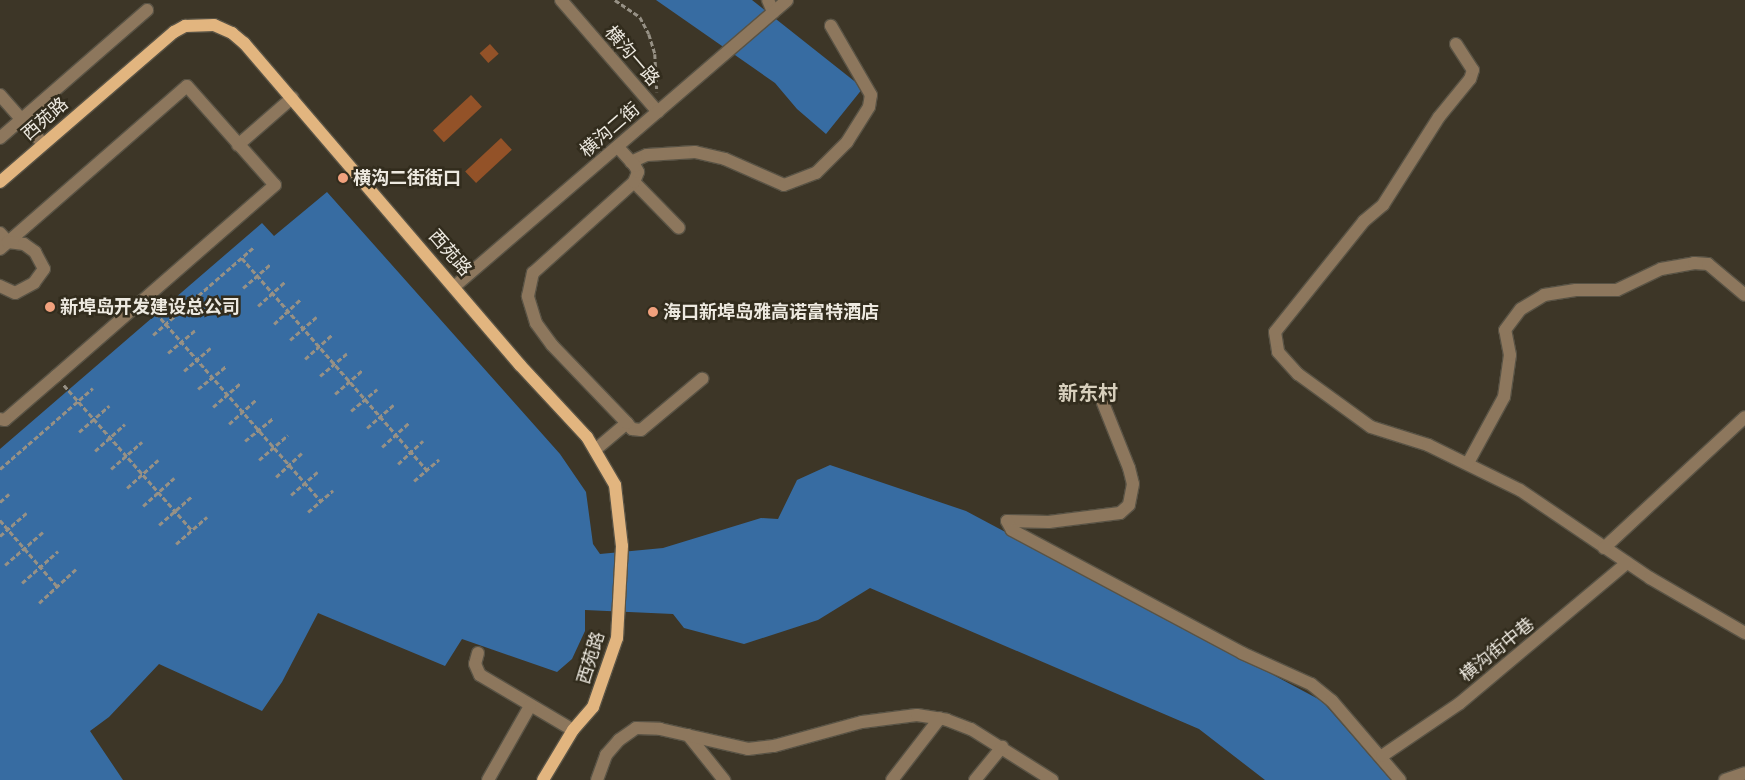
<!DOCTYPE html>
<meta charset="utf-8">
<style>
body{margin:0}
#map{position:relative;width:1745px;height:780px;overflow:hidden;background:#3d3627;font-family:"IBM Plex Serif","Noto Sans SC",serif}
div>[style]{position:absolute}
[style*='--x']{left:calc(var(--x)*1px);top:calc(var(--y)*1px);width:calc(var(--w)*1px);rotate:calc(var(--a)*1deg)}
.water>*{inset:0;background:#376ca2}
.building>*{inset:0;background:#935228;transform-origin:0 0}
.path>*{height:2.5px;margin-top:-1.25px;transform-origin:0;background:repeating-linear-gradient(90deg,#979185 0 5px,transparent 0 7.5px)}
.roads{filter:drop-shadow(1px 0 #595345) drop-shadow(-1px 0 #595345) drop-shadow(0 1px #595345) drop-shadow(0 -1px #595345)}
.minor>*{height:12px;margin:-6px;padding:0 6px;transform-origin:6px;border-radius:6px;background:#8d775d}
.major>*{height:12px;margin:-6px;padding:0 6px;transform-origin:6px;border-radius:6px;background:#e2b57f}
.dots>*{width:14px;height:14px;translate:-50% -50%;box-sizing:border-box;border:2px solid #322c1d;border-radius:50%}
span{translate:-50% -50%;white-space:nowrap;text-align:center;line-height:1.15;-webkit-text-stroke:5px #322c1d;paint-order:stroke}
.street-label{font-size:18px;color:#ede9e0}
.poi-label{font-size:18px;color:#ede9e0;font-weight:700}
.left{translate:0 -50%;text-align:left}
.quarter-label{font-size:20px;color:#d7cfbc;font-weight:700}
</style>
<div id="map">
<div class="water">
<div style="clip-path:polygon(656px 0,752px 0,863px 88px,826px 134px,797px 109px,775px 83px)"></div>
<div style="clip-path:polygon(327px 192px,560px 454px,586px 492px,593px 544px,600px 554px,663px 548px,761px 518px,778px 519px,797px 480px,830px 465px,966px 511px,1322px 701px,1391px 780px,1265px 780px,1199px 729px,870px 588px,818px 620px,744px 644px,684px 628px,673px 614px,585px 610px,585px 631px,572px 659px,557px 672px,462px 639px,445px 666px,318px 613px,282px 682px,262px 711px,159px 664px,109px 717px,90px 731px,123px 780px,0 780px,0 449px,262px 223px,274px 236px)"></div>
</div>
<div class="building">
<div style="left:490px;top:44px;width:13px;height:14px;rotate:48deg"></div>
<div style="left:471px;top:95px;width:16px;height:52px;rotate:47deg"></div>
<div style="left:501px;top:138px;width:16px;height:49px;rotate:47deg"></div>
</div>
<div class="path">
<div style="--x:615;--y:0;--w:30;--a:34"></div>
<div style="--x:640;--y:17;--w:19;--a:62"></div>
<div style="--x:649;--y:34;--w:21;--a:73"></div>
<div style="--x:655;--y:54;--w:38;--a:87"></div>
<div style="--x:242;--y:258;--w:281;--a:48.9"></div>
<div style="--x:243;--y:288;--w:37;--a:-41"></div>
<div style="--x:258;--y:306;--w:36;--a:-42"></div>
<div style="--x:151;--y:307;--w:258;--a:48.8"></div>
<div style="--x:274;--y:324;--w:37;--a:-43"></div>
<div style="--x:153;--y:335;--w:134;--a:-41.1"></div>
<div style="--x:290;--y:340;--w:35;--a:-41"></div>
<div style="--x:168;--y:353;--w:35;--a:-40"></div>
<div style="--x:305;--y:359;--w:36;--a:-42"></div>
<div style="--x:184;--y:371;--w:35;--a:-41"></div>
<div style="--x:320;--y:376;--w:35;--a:-40"></div>
<div style="--x:64;--y:385;--w:193;--a:48.6"></div>
<div style="--x:198;--y:389;--w:36;--a:-39"></div>
<div style="--x:335;--y:394;--w:37;--a:-41"></div>
<div style="--x:213;--y:407;--w:37;--a:-41"></div>
<div style="--x:351;--y:411;--w:34;--a:-40"></div>
<div style="--x:229;--y:424;--w:36;--a:-42"></div>
<div style="--x:367;--y:428;--w:35;--a:-41"></div>
<div style="--x:79;--y:432;--w:40;--a:-41"></div>
<div style="--x:245;--y:441;--w:36;--a:-39"></div>
<div style="--x:382;--y:447;--w:36;--a:-42"></div>
<div style="--x:95;--y:451;--w:40;--a:-42"></div>
<div style="--x:259;--y:460;--w:38;--a:-41"></div>
<div style="--x:398;--y:464;--w:34;--a:-43"></div>
<div style="--x:0;--y:469;--w:123;--a:-41.1"></div>
<div style="--x:111;--y:469;--w:41;--a:-41.1"></div>
<div style="--x:276;--y:477;--w:35;--a:-43"></div>
<div style="--x:414;--y:481;--w:33;--a:-41"></div>
<div style="--x:127;--y:488;--w:42;--a:-42.1"></div>
<div style="--x:291;--y:495;--w:35;--a:-41"></div>
<div style="--x:0;--y:502;--w:12;--a:-42"></div>
<div style="--x:143;--y:506;--w:42;--a:-42.1"></div>
<div style="--x:308;--y:512;--w:33;--a:-41"></div>
<div style="--x:0;--y:520;--w:87;--a:49.2"></div>
<div style="--x:159;--y:525;--w:43;--a:-41.2"></div>
<div style="--x:0;--y:536;--w:35;--a:-41"></div>
<div style="--x:176;--y:544;--w:41;--a:-41.1"></div>
<div style="--x:5;--y:565;--w:50;--a:-41"></div>
<div style="--x:22;--y:583;--w:48;--a:-41.6"></div>
<div style="--x:39;--y:603;--w:50;--a:-42.6"></div>
</div>
<div class="roads">
<div class="minor">
<div style="--x:561;--y:0;--w:148;--a:49.1"></div>
<div style="--x:768;--y:0;--w:13;--a:67"></div>
<div style="--x:1456;--y:44;--w:31;--a:57"></div>
<div style="--x:1473;--y:70;--w:9;--a:108"></div>
<div style="--x:1470;--y:79;--w:49;--a:129.2"></div>
<div style="--x:1439;--y:117;--w:104;--a:122.5"></div>
<div style="--x:1383;--y:205;--w:25;--a:140"></div>
<div style="--x:1364;--y:221;--w:142;--a:128.7"></div>
<div style="--x:1275;--y:332;--w:20;--a:81"></div>
<div style="--x:1278;--y:352;--w:30;--a:48"></div>
<div style="--x:1298;--y:374;--w:90;--a:36"></div>
<div style="--x:1371;--y:427;--w:60;--a:17.5"></div>
<div style="--x:1428;--y:445;--w:102;--a:26.1"></div>
<div style="--x:1520;--y:490;--w:157;--a:34.1"></div>
<div style="--x:1650;--y:578;--w:110;--a:30.1"></div>
<div style="--x:0;--y:95;--w:65;--a:48.7"></div>
<div style="--x:0;--y:138;--w:195;--a:-41"></div>
<div style="--x:238;--y:145;--w:72;--a:-41"></div>
<div style="--x:631;--y:162;--w:17;--a:-24"></div>
<div style="--x:647;--y:155;--w:48;--a:-3.6"></div>
<div style="--x:695;--y:152;--w:31;--a:13"></div>
<div style="--x:725;--y:159;--w:64;--a:23.8"></div>
<div style="--x:784;--y:185;--w:34;--a:-21"></div>
<div style="--x:816;--y:173;--w:44;--a:-45"></div>
<div style="--x:847;--y:142;--w:41;--a:-57.8"></div>
<div style="--x:869;--y:107;--w:12;--a:-81"></div>
<div style="--x:871;--y:95;--w:80;--a:-120.1"></div>
<div style="--x:634;--y:182;--w:64;--a:45.6"></div>
<div style="--x:0;--y:233;--w:12;--a:48"></div>
<div style="--x:8;--y:242;--w:237;--a:-41.1"></div>
<div style="--x:187;--y:86;--w:132;--a:48.4"></div>
<div style="--x:275;--y:185;--w:291;--a:138.9"></div>
<div style="--x:56;--y:376;--w:67;--a:139.2"></div>
<div style="--x:5;--y:420;--w:5;--a:-169"></div>
<div style="--x:0;--y:249;--w:11;--a:-41"></div>
<div style="--x:8;--y:242;--w:16;--a:7"></div>
<div style="--x:24;--y:244;--w:14;--a:36"></div>
<div style="--x:35;--y:252;--w:19;--a:62"></div>
<div style="--x:44;--y:269;--w:17;--a:126"></div>
<div style="--x:34;--y:283;--w:21;--a:152"></div>
<div style="--x:15;--y:293;--w:17;--a:-155"></div>
<div style="--x:455;--y:286;--w:438;--a:-40.7"></div>
<div style="--x:1103;--y:403;--w:70;--a:68.2"></div>
<div style="--x:1129;--y:468;--w:16;--a:76"></div>
<div style="--x:1133;--y:484;--w:21;--a:101"></div>
<div style="--x:1129;--y:505;--w:12;--a:138"></div>
<div style="--x:1120;--y:513;--w:72;--a:172.8"></div>
<div style="--x:1049;--y:522;--w:42;--a:-178.6"></div>
<div style="--x:1007;--y:521;--w:10;--a:61"></div>
<div style="--x:1012;--y:530;--w:261;--a:28.1"></div>
<div style="--x:1242;--y:653;--w:76;--a:24.2"></div>
<div style="--x:1311;--y:684;--w:27;--a:39"></div>
<div style="--x:1332;--y:701;--w:104;--a:49.3"></div>
<div style="--x:627;--y:423;--w:8;--a:50"></div>
<div style="--x:632;--y:429;--w:9;--a:6"></div>
<div style="--x:641;--y:430;--w:80;--a:-39.9"></div>
<div style="--x:595;--y:450;--w:42;--a:-40.2"></div>
<div style="--x:627;--y:423;--w:108;--a:-133.9"></div>
<div style="--x:552;--y:345;--w:27;--a:-126"></div>
<div style="--x:536;--y:323;--w:28;--a:-107"></div>
<div style="--x:528;--y:296;--w:24;--a:-78"></div>
<div style="--x:533;--y:273;--w:136;--a:-42"></div>
<div style="--x:634;--y:182;--w:11;--a:-68"></div>
<div style="--x:638;--y:172;--w:7;--a:-117"></div>
<div style="--x:635;--y:166;--w:25;--a:-132"></div>
<div style="--x:1468;--y:463;--w:75;--a:-61.4"></div>
<div style="--x:1504;--y:397;--w:42;--a:-81.9"></div>
<div style="--x:1510;--y:355;--w:25;--a:-101"></div>
<div style="--x:1505;--y:330;--w:26;--a:-53"></div>
<div style="--x:1521;--y:309;--w:27;--a:-31"></div>
<div style="--x:1544;--y:295;--w:32;--a:-9"></div>
<div style="--x:1576;--y:290;--w:41;--a:0"></div>
<div style="--x:1617;--y:290;--w:49;--a:-25.5"></div>
<div style="--x:1661;--y:269;--w:34;--a:-10"></div>
<div style="--x:1694;--y:263;--w:14;--a:4"></div>
<div style="--x:1708;--y:264;--w:48;--a:40"></div>
<div style="--x:1604;--y:548;--w:192;--a:-42.9"></div>
<div style="--x:478;--y:653;--w:11;--a:105"></div>
<div style="--x:475;--y:664;--w:12;--a:66"></div>
<div style="--x:480;--y:675;--w:108;--a:30.6"></div>
<div style="--x:688;--y:735;--w:58;--a:51.3"></div>
<div style="--x:1382;--y:756;--w:94;--a:-34.2"></div>
<div style="--x:1460;--y:703;--w:218;--a:-40"></div>
<div style="--x:488;--y:780;--w:85;--a:-60.4"></div>
<div style="--x:597;--y:780;--w:27;--a:-70"></div>
<div style="--x:606;--y:755;--w:20;--a:-49"></div>
<div style="--x:619;--y:740;--w:21;--a:-35"></div>
<div style="--x:636;--y:728;--w:24;--a:2"></div>
<div style="--x:660;--y:729;--w:90;--a:12.8"></div>
<div style="--x:748;--y:749;--w:26;--a:-7"></div>
<div style="--x:774;--y:746;--w:91;--a:-15.3"></div>
<div style="--x:862;--y:722;--w:55;--a:-7.3"></div>
<div style="--x:917;--y:715;--w:30;--a:9"></div>
<div style="--x:947;--y:720;--w:26;--a:21"></div>
<div style="--x:971;--y:729;--w:96;--a:32.2"></div>
<div style="--x:892;--y:780;--w:78;--a:-52.3"></div>
<div style="--x:975;--y:780;--w:43;--a:-50.7"></div>
<div style="--x:1725;--y:780;--w:21;--a:-19"></div>
</div>
<div class="major">
<div style="--x:0;--y:182;--w:230;--a:-40.8"></div>
<div style="--x:174;--y:32;--w:13;--a:-29"></div>
<div style="--x:185;--y:26;--w:29;--a:-2"></div>
<div style="--x:214;--y:25;--w:20;--a:24"></div>
<div style="--x:232;--y:33;--w:16;--a:40"></div>
<div style="--x:244;--y:43;--w:424;--a:49.4"></div>
<div style="--x:520;--y:365;--w:98;--a:47.1"></div>
<div style="--x:587;--y:437;--w:56;--a:59.7"></div>
<div style="--x:615;--y:485;--w:61;--a:83.5"></div>
<div style="--x:622;--y:546;--w:92;--a:93.1"></div>
<div style="--x:617;--y:638;--w:73;--a:109.2"></div>
<div style="--x:593;--y:707;--w:30;--a:131"></div>
<div style="--x:573;--y:730;--w:58;--a:121"></div>
</div>
</div>
<div class="dots">
<div style="left:343px;top:178px;background:#f1a17d"></div>
<div style="left:50px;top:307px;background:#f1a17d"></div>
<div style="left:653px;top:312px;background:#f1a17d"></div>
</div>
<div class="street-label">
<span style="left:632px;top:56px;rotate:49deg">横沟一路</span>
<span style="left:45px;top:119px;rotate:-41deg">西苑路</span>
<span style="left:610px;top:130px;rotate:-41deg">横沟二街</span>
<span style="left:450px;top:253px;rotate:49deg">西苑路</span>
<span style="left:1497px;top:650px;rotate:-39deg">横沟街中巷</span>
<span style="left:591px;top:658px;rotate:-73deg">西苑路</span>
</div>
<div class="poi-label">
<span class="left" style="left:353px;top:178px">横沟二街街口</span>
<span class="left" style="left:60px;top:307px">新埠岛开发建设总公司</span>
<span class="left" style="left:663px;top:312px">海口新埠岛雅高诺富特酒店</span>
</div>
<div class="quarter-label">
<span style="left:1088px;top:392px">新东村</span>
</div>
</div>
